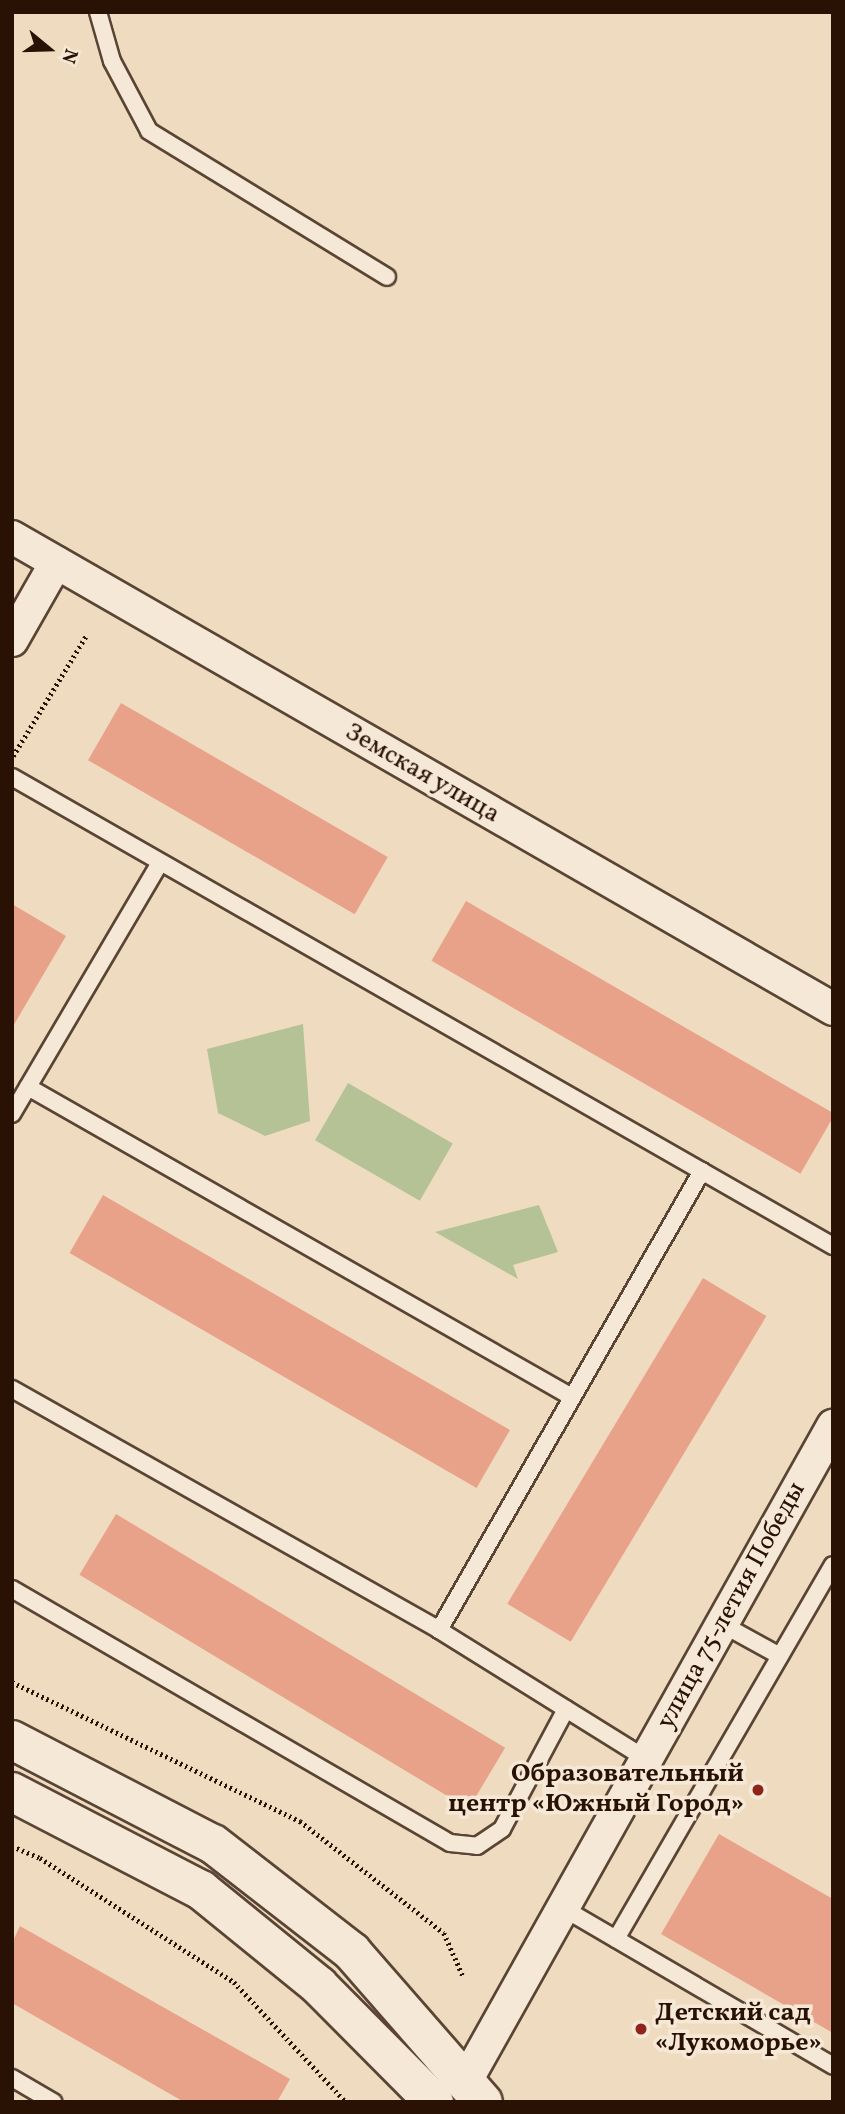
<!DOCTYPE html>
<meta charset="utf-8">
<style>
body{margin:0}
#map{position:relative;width:845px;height:2114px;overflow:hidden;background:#efdcc0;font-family:Vollkorn,serif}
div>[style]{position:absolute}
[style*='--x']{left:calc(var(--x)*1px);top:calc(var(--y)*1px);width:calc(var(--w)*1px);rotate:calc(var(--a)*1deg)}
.green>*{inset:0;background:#b5c296;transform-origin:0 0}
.building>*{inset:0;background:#e8a28a;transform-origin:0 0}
.path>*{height:4.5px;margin-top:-2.25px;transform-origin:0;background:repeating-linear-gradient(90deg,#291204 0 2px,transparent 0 5.5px)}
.roads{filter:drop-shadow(2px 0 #5a4433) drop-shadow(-2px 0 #5a4433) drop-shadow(0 2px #5a4433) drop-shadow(0 -2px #5a4433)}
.lane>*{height:16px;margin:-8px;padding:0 8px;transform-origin:8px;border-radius:8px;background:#f5e8d6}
.street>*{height:32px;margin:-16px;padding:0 16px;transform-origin:16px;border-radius:16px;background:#f5e8d6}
.secondary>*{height:38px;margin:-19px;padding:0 19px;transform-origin:19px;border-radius:19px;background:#f5e8d6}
.dots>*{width:19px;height:19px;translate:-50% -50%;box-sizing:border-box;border:4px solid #f5e8d6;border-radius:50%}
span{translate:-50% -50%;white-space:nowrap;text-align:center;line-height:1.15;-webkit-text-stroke:7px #f5e8d6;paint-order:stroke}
.street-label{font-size:26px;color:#291204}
.poi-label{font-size:26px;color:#291204;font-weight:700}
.right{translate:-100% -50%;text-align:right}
.left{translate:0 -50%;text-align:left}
.frame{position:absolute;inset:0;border:14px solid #291204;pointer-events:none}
.north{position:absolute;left:14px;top:14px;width:70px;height:70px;-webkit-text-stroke:5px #f5e8d6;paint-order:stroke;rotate:109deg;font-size:19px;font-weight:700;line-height:28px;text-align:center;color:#291204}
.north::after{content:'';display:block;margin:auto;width:24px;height:32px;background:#291204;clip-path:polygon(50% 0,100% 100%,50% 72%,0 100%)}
</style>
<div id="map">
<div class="green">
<div style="clip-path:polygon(303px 1024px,310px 1121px,265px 1136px,218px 1113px,207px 1049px)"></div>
<div style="left:348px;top:1083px;width:121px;height:66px;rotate:30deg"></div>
<div style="clip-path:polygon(539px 1205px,558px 1252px,513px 1265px,518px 1279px,435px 1232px)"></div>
</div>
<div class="building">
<div style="left:121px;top:703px;width:308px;height:66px;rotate:30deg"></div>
<div style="left:466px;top:901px;width:426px;height:69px;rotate:30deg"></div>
<div style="clip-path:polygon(12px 904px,66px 936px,12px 1028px)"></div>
<div style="left:103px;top:1195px;width:470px;height:67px;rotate:30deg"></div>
<div style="left:703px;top:1278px;width:74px;height:380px;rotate:31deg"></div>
<div style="left:116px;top:1514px;width:454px;height:71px;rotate:31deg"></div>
<div style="clip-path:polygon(719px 1834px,833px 1899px,833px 2033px,661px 1934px)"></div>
<div style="clip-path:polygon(20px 1926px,290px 2079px,277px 2102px,184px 2102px,12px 2003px,12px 1943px)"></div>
</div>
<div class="path">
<div style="--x:13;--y:756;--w:140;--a:-58.7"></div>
<div style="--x:12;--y:1682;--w:320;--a:25.8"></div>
<div style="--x:300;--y:1821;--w:182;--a:37.9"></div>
<div style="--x:444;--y:1933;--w:47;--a:66.2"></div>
<div style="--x:12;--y:1846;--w:30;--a:23"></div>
<div style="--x:40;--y:1858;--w:230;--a:32.6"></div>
<div style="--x:234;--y:1982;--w:164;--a:47"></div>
</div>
<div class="roads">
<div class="lane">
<div style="--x:98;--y:12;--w:51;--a:74.1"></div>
<div style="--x:112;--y:61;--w:79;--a:62.1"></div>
<div style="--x:149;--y:131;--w:279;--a:31.5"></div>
<div style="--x:12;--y:777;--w:946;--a:29.74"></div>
<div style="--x:28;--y:1087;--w:626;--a:29.68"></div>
<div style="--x:12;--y:1114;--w:290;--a:-59.5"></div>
<div style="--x:12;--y:1389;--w:490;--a:29.4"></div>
<div style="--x:439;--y:1630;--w:244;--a:31.9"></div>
<div style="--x:12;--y:1589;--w:506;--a:30.11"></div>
<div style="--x:450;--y:1843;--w:27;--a:6"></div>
<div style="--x:477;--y:1846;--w:30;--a:-34"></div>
<div style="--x:502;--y:1829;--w:136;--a:-61.9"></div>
<div style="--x:722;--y:1624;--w:66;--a:28.9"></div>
<div style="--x:439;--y:1630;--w:529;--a:-60.19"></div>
<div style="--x:563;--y:1908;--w:313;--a:30.3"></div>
<div style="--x:616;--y:1939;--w:432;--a:-59.9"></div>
<div style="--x:12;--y:2078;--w:48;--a:30.3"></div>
</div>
<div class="street">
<div style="--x:12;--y:537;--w:947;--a:29.89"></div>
<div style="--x:12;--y:640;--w:89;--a:-60.3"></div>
<div style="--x:467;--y:2079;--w:749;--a:-60.73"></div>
</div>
<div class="secondary">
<div style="--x:12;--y:1740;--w:226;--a:27.4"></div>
<div style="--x:213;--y:1844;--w:176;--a:37.8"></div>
<div style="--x:352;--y:1952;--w:199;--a:48.9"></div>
<div style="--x:12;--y:1792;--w:213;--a:27.4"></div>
<div style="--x:201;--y:1890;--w:152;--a:39.1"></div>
<div style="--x:319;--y:1986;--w:163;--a:45.2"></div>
</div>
</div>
<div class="dots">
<div style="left:758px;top:1790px;background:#8f2418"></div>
<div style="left:641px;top:2029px;background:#8f2418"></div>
</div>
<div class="street-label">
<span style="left:422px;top:774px;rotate:30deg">Земская улица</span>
<span style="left:732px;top:1606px;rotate:-61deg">улица 75-летия Победы</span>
</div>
<div class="poi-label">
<span class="right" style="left:744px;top:1790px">Образовательный<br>центр «Южный Город»</span>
<span class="left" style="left:655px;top:2029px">Детский сад<br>«Лукоморье»</span>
</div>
<div class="frame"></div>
<div class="north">N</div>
</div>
